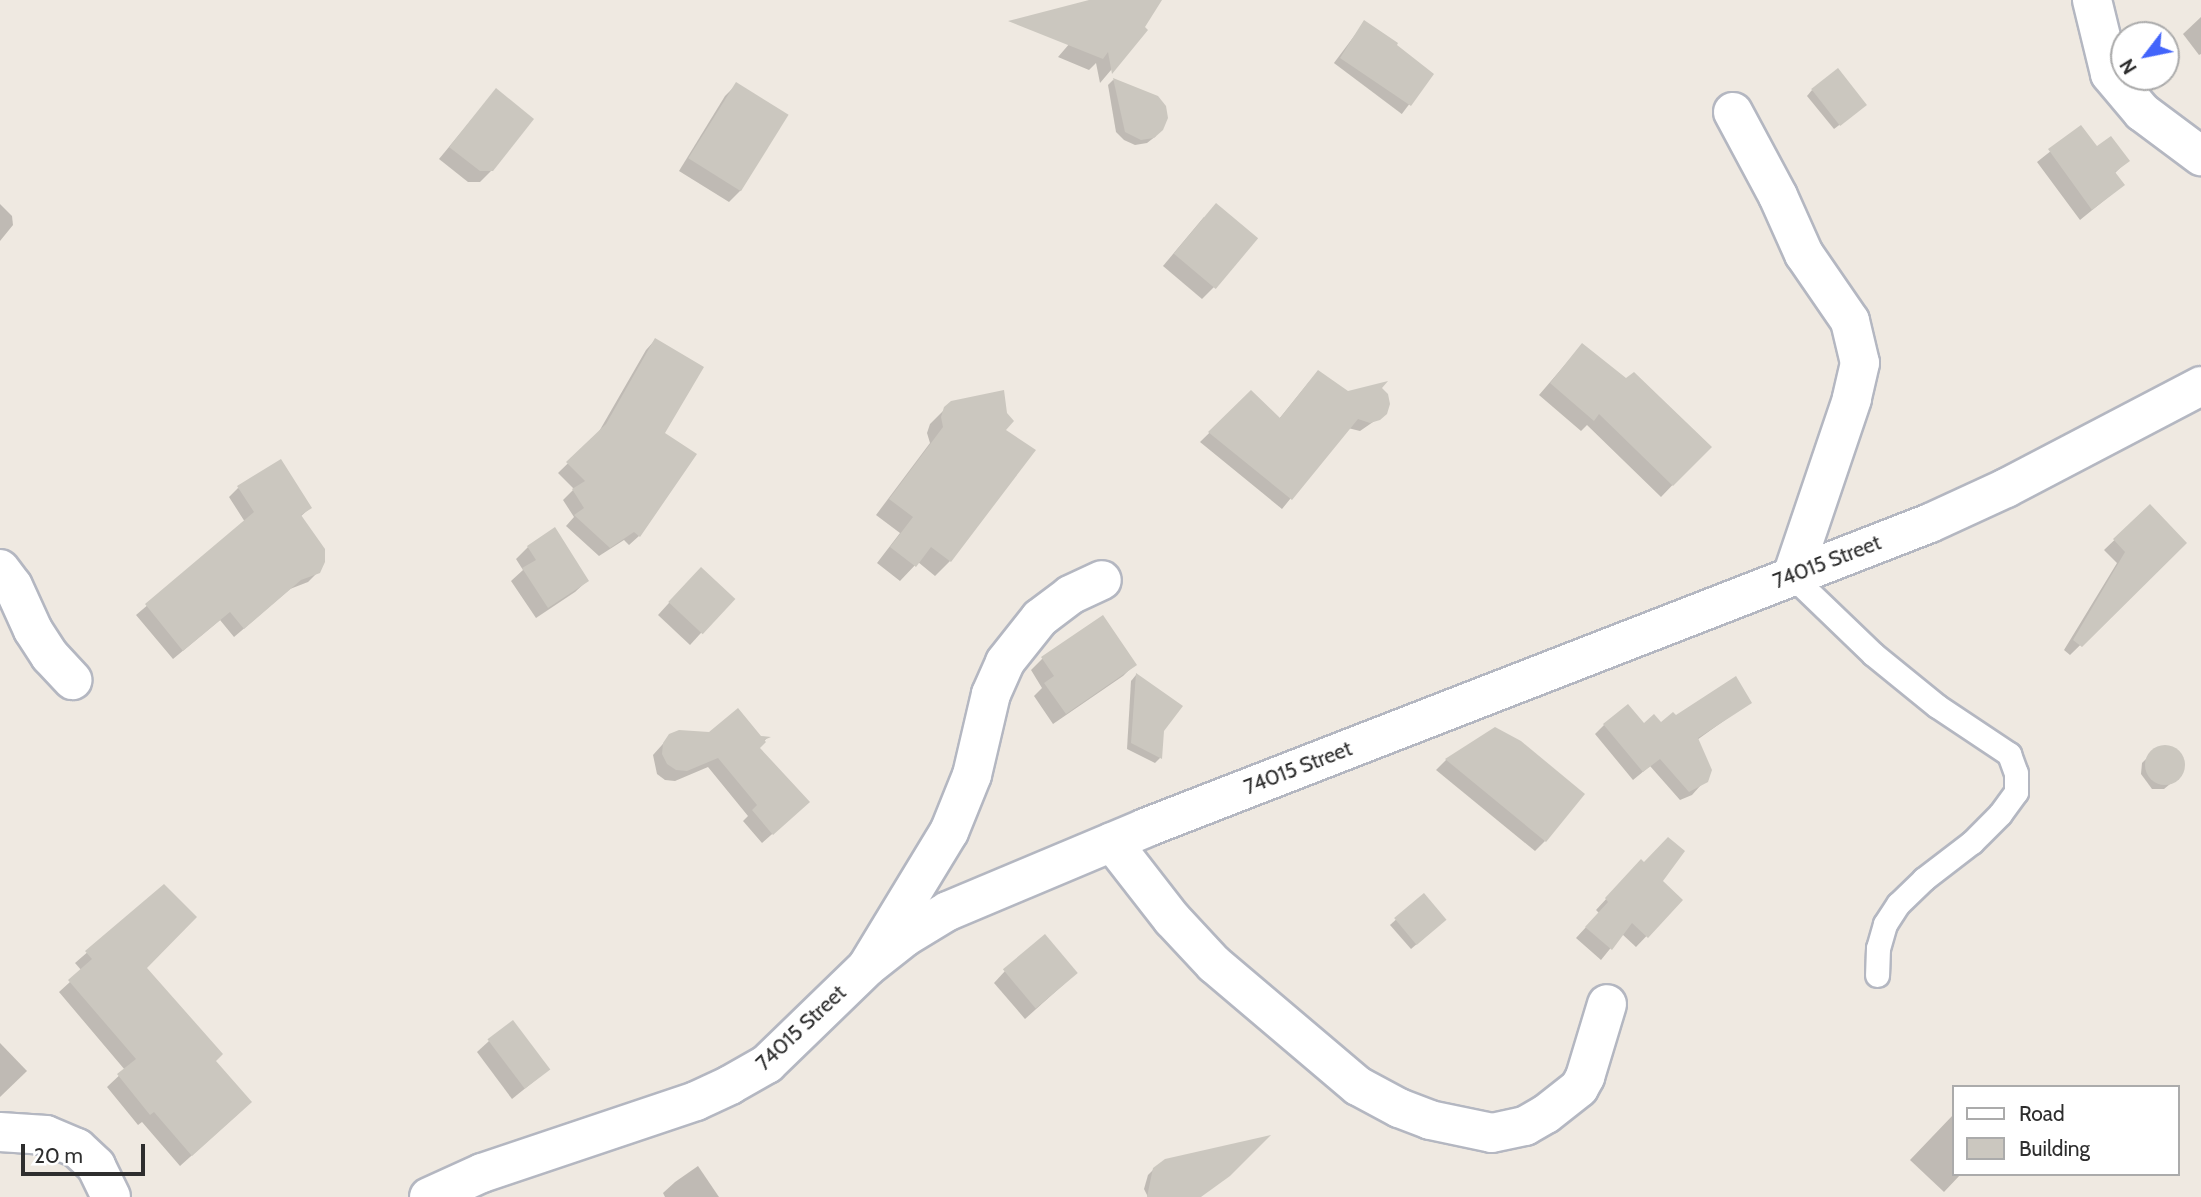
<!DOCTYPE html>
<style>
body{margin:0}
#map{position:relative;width:2201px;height:1197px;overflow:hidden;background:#efe9e1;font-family:Cabin,sans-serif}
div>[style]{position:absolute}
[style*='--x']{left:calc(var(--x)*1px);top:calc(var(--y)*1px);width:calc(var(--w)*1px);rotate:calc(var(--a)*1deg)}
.shadow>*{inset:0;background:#0003;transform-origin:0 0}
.building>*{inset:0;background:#cbc7bf;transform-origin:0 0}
.round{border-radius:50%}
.roads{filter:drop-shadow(2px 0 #b4b7c1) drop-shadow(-2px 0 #b4b7c1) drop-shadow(0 2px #b4b7c1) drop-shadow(0 -2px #b4b7c1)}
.service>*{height:23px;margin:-11.5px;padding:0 11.5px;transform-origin:11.5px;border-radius:11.5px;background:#fff}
.minor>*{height:38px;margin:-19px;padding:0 19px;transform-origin:19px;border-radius:19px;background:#fff}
.tertiary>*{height:38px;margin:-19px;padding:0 19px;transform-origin:19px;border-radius:19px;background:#fff}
span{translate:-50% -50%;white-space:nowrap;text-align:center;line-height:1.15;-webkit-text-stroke:5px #fff;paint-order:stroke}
.street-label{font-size:21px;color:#2e2e2e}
.legend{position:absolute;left:1952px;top:1085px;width:228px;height:91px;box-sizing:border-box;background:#fff;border:2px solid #ababab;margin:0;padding:9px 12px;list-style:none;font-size:21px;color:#2e2e2e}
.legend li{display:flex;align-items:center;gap:14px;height:35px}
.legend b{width:35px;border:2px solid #ababab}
.north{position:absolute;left:2110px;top:21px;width:70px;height:70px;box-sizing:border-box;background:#fff;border:2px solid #ababab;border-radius:50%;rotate:238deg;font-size:19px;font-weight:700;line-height:28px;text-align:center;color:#2e2e2e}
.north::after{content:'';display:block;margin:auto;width:24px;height:32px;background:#4264fb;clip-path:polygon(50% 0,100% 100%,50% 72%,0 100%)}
.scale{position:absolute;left:21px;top:1144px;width:124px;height:32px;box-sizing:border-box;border:4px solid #2e2e2e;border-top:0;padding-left:9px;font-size:21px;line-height:24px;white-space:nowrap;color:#2e2e2e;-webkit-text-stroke:5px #fff;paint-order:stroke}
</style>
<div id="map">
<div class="shadow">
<div style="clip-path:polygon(1107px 0,1160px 0,1142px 28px,1145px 30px,1100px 83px,1096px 63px,1089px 70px,1058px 57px)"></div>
<div style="clip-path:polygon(2201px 17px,2201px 54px,2199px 55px,2183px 34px)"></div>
<div style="left:1364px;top:23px;width:85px;height:50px;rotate:37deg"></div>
<div style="clip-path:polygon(1113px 80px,1157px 97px,1156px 136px,1147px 143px,1135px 145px,1124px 140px,1116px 132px,1108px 85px)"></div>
<div style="clip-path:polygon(736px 85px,786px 116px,741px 190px,729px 202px,679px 171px,725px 96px)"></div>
<div style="clip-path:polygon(496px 90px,492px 170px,480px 182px,468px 182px,439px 159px)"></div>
<div style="clip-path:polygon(1812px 90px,1859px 110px,1834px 129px,1807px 96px)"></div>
<div style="clip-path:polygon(2081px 127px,2096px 149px,2127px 161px,2114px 174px,2123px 185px,2080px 220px,2037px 162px)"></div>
<div style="clip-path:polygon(0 204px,12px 216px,13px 225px,0 241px)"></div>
<div style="clip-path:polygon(1204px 217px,1214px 287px,1202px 299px,1163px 266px)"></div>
<div style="clip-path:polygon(655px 340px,663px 433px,639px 536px,629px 545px,624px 540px,599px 556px,566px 526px,574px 517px,563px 500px,574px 489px,558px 473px,597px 435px,646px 350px)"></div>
<div style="clip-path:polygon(1582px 345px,1709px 447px,1661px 497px,1587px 425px,1581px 431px,1539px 395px)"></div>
<div style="clip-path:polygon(1309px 382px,1347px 392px,1379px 389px,1386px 413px,1360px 431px,1348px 428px,1282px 509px,1200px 442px,1251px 392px,1279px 419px)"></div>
<div style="clip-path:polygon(945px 409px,1003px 430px,950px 561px,935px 576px,918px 562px,900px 581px,877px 563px,900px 533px,876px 515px,930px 443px,927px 433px,930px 424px)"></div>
<div style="clip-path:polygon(238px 488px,310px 508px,300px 517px,318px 572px,308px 582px,290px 589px,234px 637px,220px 620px,173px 659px,136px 615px,245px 522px,229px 497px)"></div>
<div style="clip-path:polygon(2150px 506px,2185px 543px,2070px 655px,2064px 650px,2117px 563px,2104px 550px)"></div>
<div style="clip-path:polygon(528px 547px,587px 581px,575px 592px,536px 618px,511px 581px,523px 570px,516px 559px)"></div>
<div style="clip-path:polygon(689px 581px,732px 599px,690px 645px,658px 615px)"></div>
<div style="clip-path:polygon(1042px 659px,1135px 664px,1123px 676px,1053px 724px,1034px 696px,1042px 688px,1031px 670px)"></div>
<div style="clip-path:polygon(1136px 675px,1162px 730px,1160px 758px,1155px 763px,1127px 749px,1131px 681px)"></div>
<div style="clip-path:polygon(1750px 702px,1697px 740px,1709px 776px,1692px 795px,1680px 800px,1650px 766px,1633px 780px,1595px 734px,1604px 725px,1661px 725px,1675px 717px)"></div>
<div style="clip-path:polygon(1495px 729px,1545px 841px,1535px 851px,1436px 770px,1446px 760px)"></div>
<div style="clip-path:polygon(670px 736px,767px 738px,758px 748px,797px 812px,762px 843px,743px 821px,748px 816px,708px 767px,675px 781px,665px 780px,657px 774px,653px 755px)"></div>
<div style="clip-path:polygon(2169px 747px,2182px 758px,2181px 775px,2164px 789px,2152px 789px,2141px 774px,2142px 763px,2157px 748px)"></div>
<div style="clip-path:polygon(1631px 872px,1661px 881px,1681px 900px,1636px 947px,1622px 934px,1601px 960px,1576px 938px,1599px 913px,1596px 910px)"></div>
<div style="clip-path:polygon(164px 886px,144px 967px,214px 1061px,239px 1113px,180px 1166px,142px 1122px,138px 1125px,107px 1087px,125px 1070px,59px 992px,82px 971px,75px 963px)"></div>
<div style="clip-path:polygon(1423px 895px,1439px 925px,1411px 949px,1390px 925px)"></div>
<div style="clip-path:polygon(1005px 971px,1064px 984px,1025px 1019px,994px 983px)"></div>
<div style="clip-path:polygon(489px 1041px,548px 1070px,512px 1099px,477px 1052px)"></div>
<div style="clip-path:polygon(0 1043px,27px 1071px,0 1097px)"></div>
<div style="clip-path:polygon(1953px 1115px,1954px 1174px,1961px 1174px,1944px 1192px,1910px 1160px)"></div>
<div style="clip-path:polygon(698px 1166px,719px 1197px,665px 1197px,663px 1193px,675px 1182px)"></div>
<div style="clip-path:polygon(1154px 1169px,1201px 1197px,1148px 1197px,1144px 1189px,1148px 1175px)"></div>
</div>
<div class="building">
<div style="clip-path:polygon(1089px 0,1162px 0,1145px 27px,1148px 30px,1112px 74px,1108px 52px,1103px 59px,1008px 21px)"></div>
<div style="clip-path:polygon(1364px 20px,1398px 43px,1397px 45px,1434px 74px,1411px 106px,1340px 58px)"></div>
<div style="left:1838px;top:68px;width:47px;height:34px;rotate:52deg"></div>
<div style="clip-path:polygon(1113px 78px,1158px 96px,1166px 106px,1168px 118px,1163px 130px,1154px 138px,1141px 140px,1125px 132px)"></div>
<div style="left:736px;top:82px;width:62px;height:90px;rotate:32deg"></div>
<div style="clip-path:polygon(496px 88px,534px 119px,493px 171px,480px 171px,449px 147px)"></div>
<div style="clip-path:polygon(2081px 125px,2097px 146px,2111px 136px,2130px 161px,2115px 172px,2125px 185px,2092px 210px,2048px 149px)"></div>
<div style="left:1216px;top:203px;width:55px;height:66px;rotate:40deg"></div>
<div style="clip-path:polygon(655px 338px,704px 367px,665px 433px,697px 454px,640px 537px,634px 532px,610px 548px,574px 515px,584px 508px,572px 489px,585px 481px,566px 462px,606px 424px)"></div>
<div style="clip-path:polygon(1582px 343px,1626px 378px,1634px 372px,1712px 447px,1673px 486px,1599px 414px,1594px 421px,1550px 383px)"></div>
<div style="clip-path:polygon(1318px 370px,1348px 391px,1388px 381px,1382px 388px,1388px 394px,1390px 404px,1387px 414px,1380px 420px,1370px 423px,1358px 419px,1292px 500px,1208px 432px,1251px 390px,1280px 418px)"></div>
<div style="clip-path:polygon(1004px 390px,1007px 413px,1014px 421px,1006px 430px,1036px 450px,951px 562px,931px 547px,916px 567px,890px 547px,913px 517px,889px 499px,943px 427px,941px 417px,944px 407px,951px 401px)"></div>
<div style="clip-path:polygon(281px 459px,312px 508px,301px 515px,325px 549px,325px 562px,320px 573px,301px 580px,244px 629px,230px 612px,183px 651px,145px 604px,254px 512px,237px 486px)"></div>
<div style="clip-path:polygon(2150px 504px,2187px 543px,2082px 647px,2073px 640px,2125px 552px,2113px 539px)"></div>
<div style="clip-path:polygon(555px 527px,589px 581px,548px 608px,522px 568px,536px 560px,527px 546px)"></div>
<div style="left:701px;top:567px;width:47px;height:48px;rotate:43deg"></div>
<div style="clip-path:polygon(1103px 615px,1137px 665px,1066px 714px,1044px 683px,1054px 676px,1041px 657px)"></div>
<div style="clip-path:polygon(1136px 673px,1183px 706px,1164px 731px,1162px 759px,1131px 743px)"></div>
<div style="clip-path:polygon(1736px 676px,1752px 703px,1698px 738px,1712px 770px,1708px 782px,1689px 792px,1660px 759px,1643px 772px,1603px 724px,1628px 704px,1644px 723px,1654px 714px,1661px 722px,1673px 712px,1676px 715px)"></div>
<div style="clip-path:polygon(738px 708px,761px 736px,771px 737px,764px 740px,766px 742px,760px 748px,810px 802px,773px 835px,752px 810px,757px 805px,718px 758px,687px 771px,676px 770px,667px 764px,662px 754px,663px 743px,669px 734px,679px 730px,709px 732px)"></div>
<div style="clip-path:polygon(1495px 727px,1521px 741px,1585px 794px,1546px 842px,1445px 759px)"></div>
<div class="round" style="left:2145px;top:745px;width:40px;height:40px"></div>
<div style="clip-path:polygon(1668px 837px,1685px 851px,1663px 881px,1683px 900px,1648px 938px,1632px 923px,1612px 950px,1585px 927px,1608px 902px,1605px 898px,1641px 859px,1644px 862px)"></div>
<div style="clip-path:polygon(164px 884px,197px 917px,147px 968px,223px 1054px,216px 1061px,252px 1102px,192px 1156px,154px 1112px,150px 1115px,117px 1074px,136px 1059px,68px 980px,92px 959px,85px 951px)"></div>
<div style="left:1424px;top:893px;width:35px;height:39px;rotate:50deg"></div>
<div style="left:1045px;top:934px;width:51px;height:55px;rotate:50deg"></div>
<div style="left:513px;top:1020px;width:62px;height:32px;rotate:53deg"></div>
<div style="clip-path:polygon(1271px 1135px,1230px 1176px,1201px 1197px,1147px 1197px,1153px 1168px,1165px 1159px)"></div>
</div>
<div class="roads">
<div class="service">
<div style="--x:1792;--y:576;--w:112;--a:43.9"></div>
<div style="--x:1873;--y:654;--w:82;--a:39.1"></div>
<div style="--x:1937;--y:706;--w:87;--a:33.7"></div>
<div style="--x:2009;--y:754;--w:20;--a:70"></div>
<div style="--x:2016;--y:773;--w:19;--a:90"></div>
<div style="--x:2016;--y:792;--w:27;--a:126"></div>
<div style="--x:2000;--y:814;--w:40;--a:135"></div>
<div style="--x:1972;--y:842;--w:61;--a:142.4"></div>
<div style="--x:1924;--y:879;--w:36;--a:136"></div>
<div style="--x:1898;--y:904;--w:24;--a:123"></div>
<div style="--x:1885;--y:924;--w:25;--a:106"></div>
<div style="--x:1878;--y:948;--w:27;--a:92"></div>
</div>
<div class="minor">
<div style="--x:2092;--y:0;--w:76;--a:76.3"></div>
<div style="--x:2110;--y:74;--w:50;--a:49.9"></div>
<div style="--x:2142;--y:112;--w:74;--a:36.7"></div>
<div style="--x:1733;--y:112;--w:95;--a:61.8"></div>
<div style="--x:1778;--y:196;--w:64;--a:65.9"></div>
<div style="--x:1804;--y:254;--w:81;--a:55.5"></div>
<div style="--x:1850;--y:321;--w:43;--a:76.6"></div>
<div style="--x:1860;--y:363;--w:37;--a:103"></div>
<div style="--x:1852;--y:399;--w:187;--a:108.7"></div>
<div style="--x:0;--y:569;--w:21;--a:53"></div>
<div style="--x:13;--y:586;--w:48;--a:65.6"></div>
<div style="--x:33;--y:630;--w:31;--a:57"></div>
<div style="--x:50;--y:656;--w:33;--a:47"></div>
<div style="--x:1112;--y:842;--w:98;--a:52.1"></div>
<div style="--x:1172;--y:919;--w:62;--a:47"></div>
<div style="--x:1214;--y:964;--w:189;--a:40.3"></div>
<div style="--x:1358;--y:1086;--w:47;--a:28.2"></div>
<div style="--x:1399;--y:1108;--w:33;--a:21"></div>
<div style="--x:1430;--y:1120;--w:63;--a:11.8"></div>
<div style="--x:1492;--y:1133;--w:34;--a:-12"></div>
<div style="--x:1525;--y:1126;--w:24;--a:-30"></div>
<div style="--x:1546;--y:1114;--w:42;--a:-38.2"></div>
<div style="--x:1579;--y:1088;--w:13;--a:-61"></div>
<div style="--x:1585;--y:1077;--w:76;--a:-73.2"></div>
<div style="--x:868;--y:965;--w:156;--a:-58.7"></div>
<div style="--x:949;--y:832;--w:61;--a:-68"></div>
<div style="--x:972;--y:775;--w:83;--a:-76.8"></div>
<div style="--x:991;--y:694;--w:35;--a:-66"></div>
<div style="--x:1005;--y:662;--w:56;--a:-51.5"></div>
<div style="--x:1040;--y:618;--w:38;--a:-37"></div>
<div style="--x:1070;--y:595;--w:35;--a:-25"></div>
<div style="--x:0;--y:1132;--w:46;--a:3.7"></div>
<div style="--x:46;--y:1135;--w:34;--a:23"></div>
<div style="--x:77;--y:1148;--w:26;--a:43"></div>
<div style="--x:96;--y:1166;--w:34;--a:64"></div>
</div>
<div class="tertiary">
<div style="--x:429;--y:1197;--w:58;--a:-24.4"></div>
<div style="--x:482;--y:1173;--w:226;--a:-18.6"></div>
<div style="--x:696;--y:1101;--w:38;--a:-25"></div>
<div style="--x:730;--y:1085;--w:43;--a:-29.6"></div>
<div style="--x:767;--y:1064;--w:139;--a:-44.1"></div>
<div style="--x:867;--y:967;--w:48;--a:-38.3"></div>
<div style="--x:905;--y:937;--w:50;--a:-31.2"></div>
<div style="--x:948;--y:911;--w:214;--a:-22.8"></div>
<div style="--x:1145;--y:828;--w:842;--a:-21.23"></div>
<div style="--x:1930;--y:523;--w:84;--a:-24.7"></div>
<div style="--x:2006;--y:488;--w:220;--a:-27.6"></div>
</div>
</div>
<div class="street-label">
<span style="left:1827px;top:562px;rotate:-21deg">74015 Street</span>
<span style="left:1298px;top:768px;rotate:-21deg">74015 Street</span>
<span style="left:801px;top:1028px;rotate:-43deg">74015 Street</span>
</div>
<ul class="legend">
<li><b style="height:9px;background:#fff"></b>Road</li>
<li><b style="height:19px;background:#cbc7bf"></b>Building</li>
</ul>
<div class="north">N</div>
<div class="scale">20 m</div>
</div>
